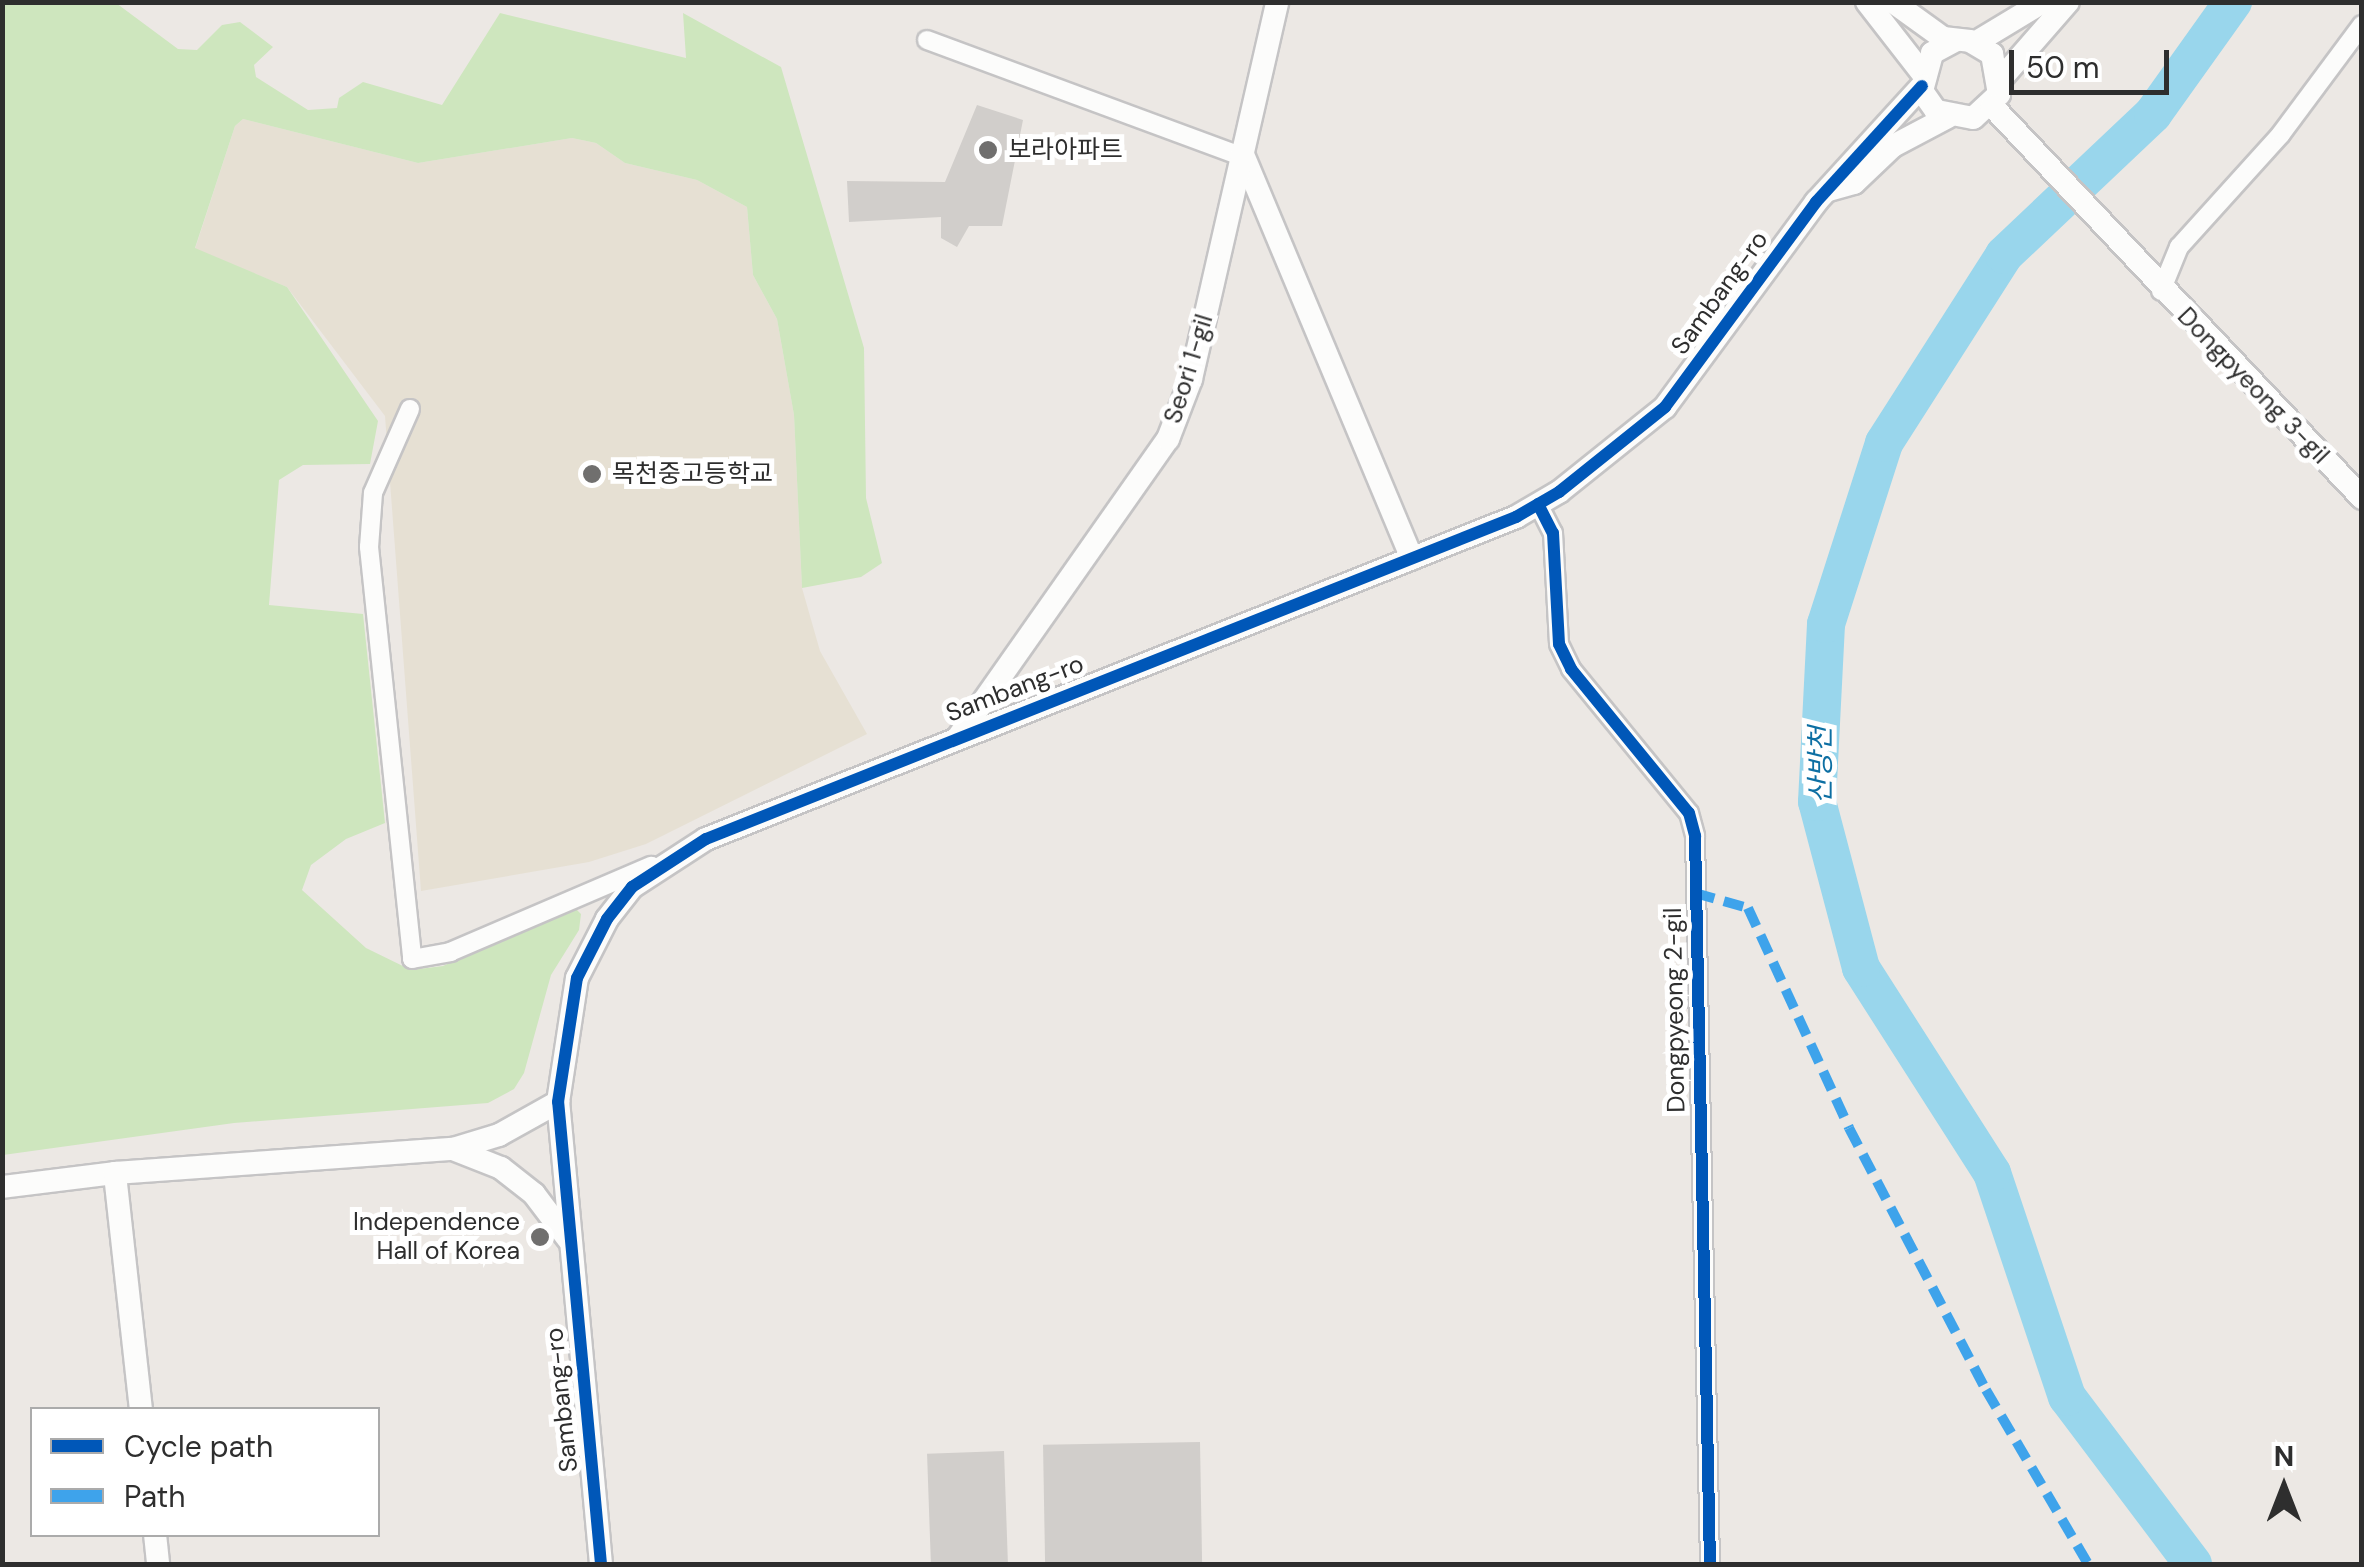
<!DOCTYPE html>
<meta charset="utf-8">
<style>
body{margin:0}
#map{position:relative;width:2364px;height:1567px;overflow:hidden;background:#ece8e4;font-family:"DM Sans","Noto Sans KR",sans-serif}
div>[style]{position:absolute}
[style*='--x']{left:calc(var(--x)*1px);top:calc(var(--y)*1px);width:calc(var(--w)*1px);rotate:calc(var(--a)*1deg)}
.education>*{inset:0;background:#e6e0d3}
.green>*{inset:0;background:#cee6be}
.river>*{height:38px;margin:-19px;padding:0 19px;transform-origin:19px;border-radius:19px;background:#99d6ec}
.building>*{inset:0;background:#d1cecb;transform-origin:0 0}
.roads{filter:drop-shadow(2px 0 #c5c4c5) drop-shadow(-2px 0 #c5c4c5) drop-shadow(0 2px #c5c4c5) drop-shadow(0 -2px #c5c4c5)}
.minor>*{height:18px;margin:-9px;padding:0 9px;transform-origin:9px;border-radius:9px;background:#fcfcfb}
.tertiary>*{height:22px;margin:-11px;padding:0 11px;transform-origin:11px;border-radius:11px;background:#fcfcfb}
.quiet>*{height:10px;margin-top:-5px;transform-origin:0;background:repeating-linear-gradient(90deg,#3ea3eb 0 20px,transparent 0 30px)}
.cycleway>*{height:12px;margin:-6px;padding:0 6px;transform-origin:6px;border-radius:6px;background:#0057b8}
.dots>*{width:28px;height:28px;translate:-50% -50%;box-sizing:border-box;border:5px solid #fff;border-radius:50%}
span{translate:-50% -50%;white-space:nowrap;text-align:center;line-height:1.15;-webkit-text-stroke:10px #fff;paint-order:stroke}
.poi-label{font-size:25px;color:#2e2e2e}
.left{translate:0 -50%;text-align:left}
.right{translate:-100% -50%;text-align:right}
.street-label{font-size:25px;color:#2e2e2e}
.water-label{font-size:28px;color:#0d6fa3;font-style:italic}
.frame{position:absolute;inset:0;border:5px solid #2e2e2e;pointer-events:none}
.legend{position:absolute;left:30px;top:1407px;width:350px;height:130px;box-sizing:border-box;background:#fff;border:2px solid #ababab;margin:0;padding:12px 18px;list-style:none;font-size:30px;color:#2e2e2e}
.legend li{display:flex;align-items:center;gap:20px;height:50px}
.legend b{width:50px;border:2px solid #ababab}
.north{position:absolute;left:2234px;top:1437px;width:100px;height:100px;-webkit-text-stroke:8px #fff;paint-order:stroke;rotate:0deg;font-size:28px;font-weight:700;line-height:40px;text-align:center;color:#2e2e2e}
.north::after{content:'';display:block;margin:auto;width:35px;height:45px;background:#2e2e2e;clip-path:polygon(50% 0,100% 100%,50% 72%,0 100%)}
.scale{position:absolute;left:2009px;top:50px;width:160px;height:45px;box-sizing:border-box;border:5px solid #2e2e2e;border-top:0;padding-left:12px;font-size:30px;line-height:35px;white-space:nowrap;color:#2e2e2e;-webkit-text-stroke:8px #fff;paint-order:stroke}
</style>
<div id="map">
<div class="education">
<div style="clip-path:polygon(243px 119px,418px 163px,572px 138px,596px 143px,625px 163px,697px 180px,747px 207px,753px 275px,777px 319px,794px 415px,802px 588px,820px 651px,867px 734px,646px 844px,589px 862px,421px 891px,385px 416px,287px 287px,195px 249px,235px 126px)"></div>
</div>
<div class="green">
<div style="clip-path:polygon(2px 3px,116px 3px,178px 49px,197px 50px,222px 25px,240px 22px,273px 47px,254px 65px,256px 77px,308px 110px,337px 108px,339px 98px,363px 82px,442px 105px,500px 13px,686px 58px,683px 13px,781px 67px,864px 348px,866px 498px,882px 563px,861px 577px,802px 588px,794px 415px,777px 319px,753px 275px,747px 207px,697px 180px,625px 163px,596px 143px,572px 138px,418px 163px,243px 119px,235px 126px,195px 248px,287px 287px,378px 421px,370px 464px,303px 465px,279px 480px,269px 605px,363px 614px,385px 823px,346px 839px,311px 865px,302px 890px,366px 948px,411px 970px,443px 966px,574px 907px,581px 914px,579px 930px,551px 975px,524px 1073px,514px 1089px,488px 1103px,234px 1123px,3px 1155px)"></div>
</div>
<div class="river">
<div style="--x:2193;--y:1564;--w:209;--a:-127"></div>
<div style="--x:2067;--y:1397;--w:236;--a:-108.5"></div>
<div style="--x:1992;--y:1173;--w:243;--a:-122.6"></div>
<div style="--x:1861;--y:968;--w:172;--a:-104.8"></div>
<div style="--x:1817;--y:802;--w:178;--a:-87.1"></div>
<div style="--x:1826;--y:624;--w:190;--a:-72.2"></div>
<div style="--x:1884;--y:443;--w:223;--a:-57.4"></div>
<div style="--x:2004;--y:255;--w:205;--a:-43.4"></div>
<div style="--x:2153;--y:114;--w:138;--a:-54.5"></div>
</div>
<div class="building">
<div style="clip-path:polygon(977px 105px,1023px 120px,1002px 226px,969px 226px,957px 247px,941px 238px,941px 217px,849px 222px,847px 181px,945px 182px)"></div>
<div style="left:1200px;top:1442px;width:122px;height:157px;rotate:89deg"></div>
<div style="left:1004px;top:1451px;width:113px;height:77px;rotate:88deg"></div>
</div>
<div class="roads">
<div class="minor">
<div style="--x:927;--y:40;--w:338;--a:20.3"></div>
<div style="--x:2161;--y:291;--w:48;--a:-67.8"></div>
<div style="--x:2179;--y:247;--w:152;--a:-47.9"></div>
<div style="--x:2281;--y:134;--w:136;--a:-53.4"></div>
<div style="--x:410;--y:409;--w:92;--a:113.8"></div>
<div style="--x:373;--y:493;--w:54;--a:94.2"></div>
<div style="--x:369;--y:547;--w:414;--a:84"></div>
<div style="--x:412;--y:959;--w:39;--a:-10"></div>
<div style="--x:450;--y:952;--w:219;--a:-23.2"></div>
<div style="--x:1538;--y:504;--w:33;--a:63"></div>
<div style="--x:1553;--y:533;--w:111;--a:86.9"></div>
<div style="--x:1559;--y:644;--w:28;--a:64"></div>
<div style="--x:1571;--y:669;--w:186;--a:50.7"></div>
<div style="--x:1689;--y:813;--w:24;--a:75"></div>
<div style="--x:1695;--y:836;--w:728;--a:88.82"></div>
</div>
<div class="tertiary">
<div style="--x:1867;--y:2;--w:90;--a:52.2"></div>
<div style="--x:1893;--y:2;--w:62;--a:35.8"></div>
<div style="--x:1943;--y:38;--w:27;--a:6"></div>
<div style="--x:1970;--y:41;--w:26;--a:31"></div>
<div style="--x:1992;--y:54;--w:41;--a:80.1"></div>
<div style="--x:1999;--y:94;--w:35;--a:137"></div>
<div style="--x:1973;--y:118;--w:38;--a:-169"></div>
<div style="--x:1936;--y:111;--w:24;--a:-125"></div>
<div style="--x:1922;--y:91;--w:39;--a:-75"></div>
<div style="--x:1932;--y:53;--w:27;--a:-28"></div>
<div style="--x:1975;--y:43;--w:79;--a:-31.1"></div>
<div style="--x:2000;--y:80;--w:103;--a:-48.9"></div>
<div style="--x:1992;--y:106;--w:539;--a:46.65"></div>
<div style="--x:1244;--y:157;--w:435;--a:67.3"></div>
<div style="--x:1829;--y:190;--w:26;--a:-16"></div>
<div style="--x:1854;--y:183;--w:54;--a:-43.5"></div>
<div style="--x:1893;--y:146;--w:62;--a:-27.8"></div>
<div style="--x:959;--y:736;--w:363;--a:-54.9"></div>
<div style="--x:1168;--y:439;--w:64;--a:-69"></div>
<div style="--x:1191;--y:379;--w:387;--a:-77.1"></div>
<div style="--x:453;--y:1149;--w:48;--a:-16.9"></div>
<div style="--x:499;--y:1135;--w:68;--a:-29.2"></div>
<div style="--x:2;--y:1187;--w:114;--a:-7.1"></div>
<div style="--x:141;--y:1410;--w:238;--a:-96.3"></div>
<div style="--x:115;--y:1173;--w:339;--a:-4.1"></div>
<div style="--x:453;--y:1149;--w:52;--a:21.6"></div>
<div style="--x:501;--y:1168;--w:42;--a:38.2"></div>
<div style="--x:534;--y:1194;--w:56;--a:52.9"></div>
<div style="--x:155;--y:1534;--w:30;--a:84"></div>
<div style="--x:601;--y:1564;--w:464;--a:-95.3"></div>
<div style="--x:558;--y:1102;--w:125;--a:-81.3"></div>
<div style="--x:577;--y:978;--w:66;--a:-63"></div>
<div style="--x:607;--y:919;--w:41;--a:-52"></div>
<div style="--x:632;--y:887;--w:88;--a:-33"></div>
<div style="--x:706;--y:839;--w:872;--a:-21.68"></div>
<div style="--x:1516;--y:517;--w:50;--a:-30.2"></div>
<div style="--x:1559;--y:492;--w:136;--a:-38.7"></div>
<div style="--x:1665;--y:407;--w:255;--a:-53.6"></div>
<div style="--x:1816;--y:202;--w:157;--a:-47.6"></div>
</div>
</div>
<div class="quiet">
<div style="--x:1695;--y:893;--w:55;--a:15.8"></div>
<div style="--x:1748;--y:908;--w:242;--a:65.3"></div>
<div style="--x:1849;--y:1128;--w:296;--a:62.4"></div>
<div style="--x:1986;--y:1390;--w:202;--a:59.6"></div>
</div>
<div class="cycleway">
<div style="--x:1538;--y:504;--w:33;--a:63"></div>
<div style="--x:1553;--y:533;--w:111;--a:86.9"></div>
<div style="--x:1559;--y:644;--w:28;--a:64"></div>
<div style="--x:1571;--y:669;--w:186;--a:50.7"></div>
<div style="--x:1689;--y:813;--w:24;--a:75"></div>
<div style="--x:1695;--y:836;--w:728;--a:88.82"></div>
<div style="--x:601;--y:1564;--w:464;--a:-95.3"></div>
<div style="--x:558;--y:1102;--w:125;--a:-81.3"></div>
<div style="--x:577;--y:978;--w:66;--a:-63"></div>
<div style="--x:607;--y:919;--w:41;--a:-52"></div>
<div style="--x:632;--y:887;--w:88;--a:-33"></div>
<div style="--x:706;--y:839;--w:872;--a:-21.68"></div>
<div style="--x:1516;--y:517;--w:50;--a:-30.2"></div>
<div style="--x:1559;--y:492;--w:136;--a:-38.7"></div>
<div style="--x:1665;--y:407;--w:255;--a:-53.6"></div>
<div style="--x:1816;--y:202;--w:157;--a:-47.6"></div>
</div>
<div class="dots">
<div style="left:988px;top:150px;background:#706f6e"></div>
<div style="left:592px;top:474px;background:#706f6e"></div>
<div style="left:540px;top:1237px;background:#706f6e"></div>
</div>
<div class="poi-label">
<span class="left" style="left:1008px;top:150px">보라아파트</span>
<span class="left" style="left:612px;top:474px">목천중고등학교</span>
<span class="right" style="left:520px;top:1237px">Independence<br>Hall of Korea</span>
</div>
<div class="street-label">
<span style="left:1720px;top:293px;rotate:-54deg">Sambang-ro</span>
<span style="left:1189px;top:369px;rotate:-73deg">Seori 1-gil</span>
<span style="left:2253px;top:386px;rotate:46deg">Dongpyeong 3-gil</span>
<span style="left:1015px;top:689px;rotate:-21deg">Sambang-ro</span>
<span style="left:1675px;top:1010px;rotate:-91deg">Dongpyeong 2-gil</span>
<span style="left:562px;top:1400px;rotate:-96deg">Sambang-ro</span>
</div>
<div class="water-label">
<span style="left:1821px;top:765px;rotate:-90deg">산방천</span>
</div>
<div class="frame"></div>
<ul class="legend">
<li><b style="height:12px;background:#0057b8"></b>Cycle path</li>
<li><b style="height:12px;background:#3ea3eb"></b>Path</li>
</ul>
<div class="north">N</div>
<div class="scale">50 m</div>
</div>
